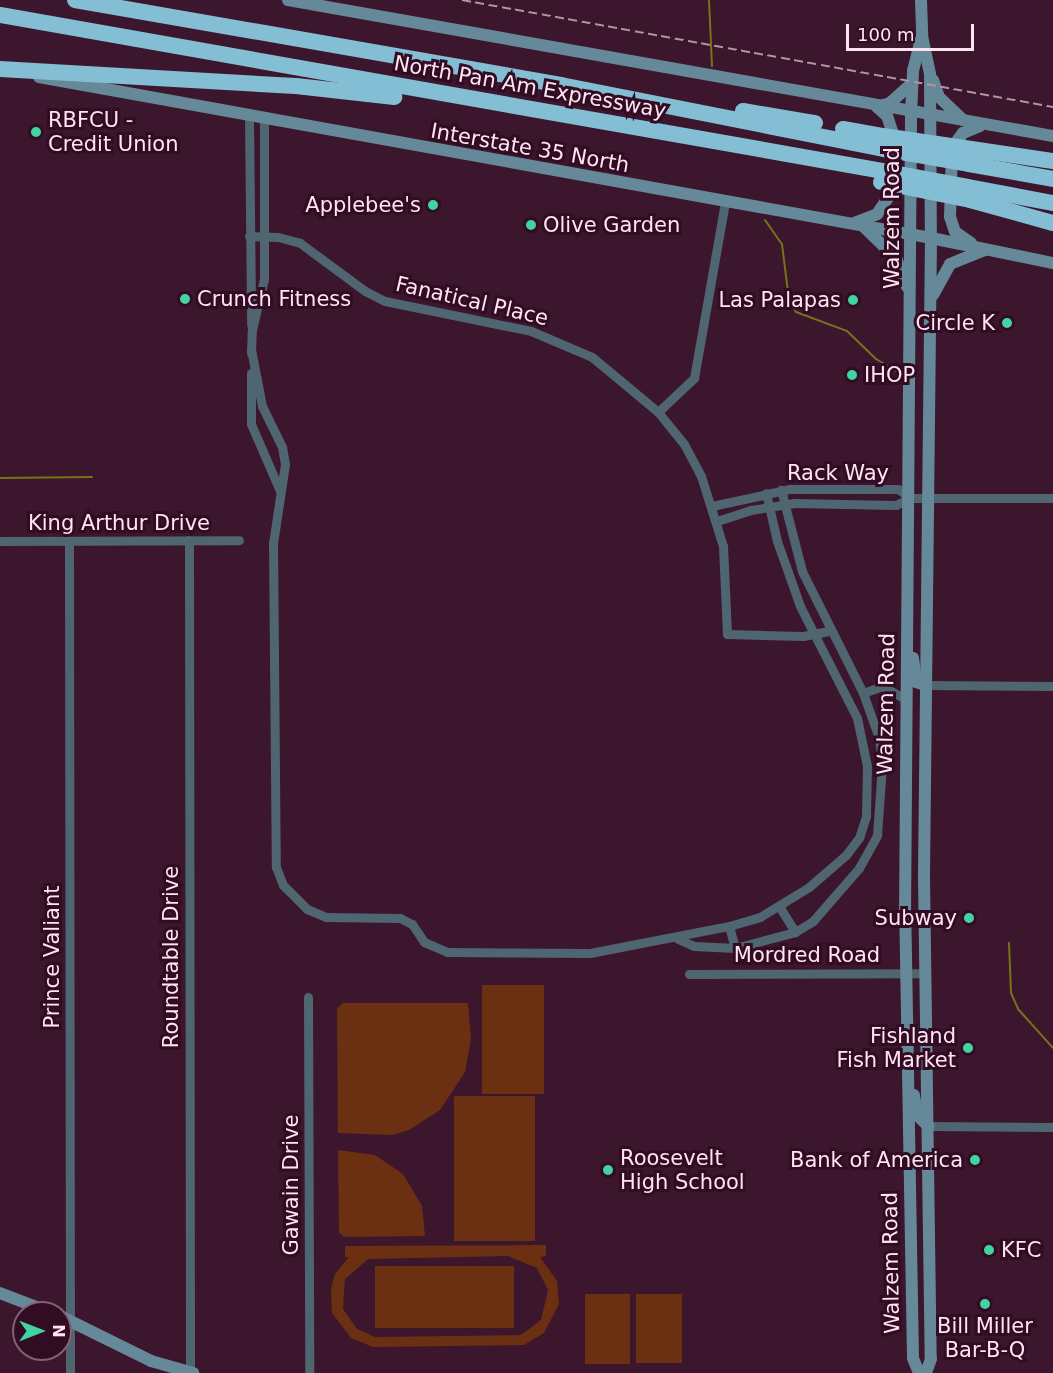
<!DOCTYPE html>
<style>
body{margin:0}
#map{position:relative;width:1053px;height:1373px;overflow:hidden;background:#3c162d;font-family:"DejaVu Sans",sans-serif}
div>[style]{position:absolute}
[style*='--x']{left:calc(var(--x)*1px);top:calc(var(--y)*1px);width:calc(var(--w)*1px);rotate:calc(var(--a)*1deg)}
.green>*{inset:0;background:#6b3011;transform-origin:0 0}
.stream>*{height:2px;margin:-1px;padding:0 1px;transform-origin:1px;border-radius:1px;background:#78721c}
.street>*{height:9px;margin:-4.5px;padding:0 4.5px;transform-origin:4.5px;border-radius:4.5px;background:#4f656f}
.secondary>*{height:12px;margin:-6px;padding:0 6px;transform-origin:6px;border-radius:6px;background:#658998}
.highway>*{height:16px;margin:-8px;padding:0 8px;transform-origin:8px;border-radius:8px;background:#84bed5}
.rail>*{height:2px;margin-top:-1px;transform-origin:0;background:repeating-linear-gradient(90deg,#b495a7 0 9px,transparent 0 13.5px)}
.highway-bridge>*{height:16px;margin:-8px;padding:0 8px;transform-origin:8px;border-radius:8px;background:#84bed5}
.dots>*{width:16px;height:16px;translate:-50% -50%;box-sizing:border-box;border:3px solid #310c23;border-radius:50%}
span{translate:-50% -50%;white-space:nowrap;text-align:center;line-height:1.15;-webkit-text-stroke:6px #310c23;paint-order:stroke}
.street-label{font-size:21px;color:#ffe4f2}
.poi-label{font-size:21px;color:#ffe4f2}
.left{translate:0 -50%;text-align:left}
.right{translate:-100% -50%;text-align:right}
.north{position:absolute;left:12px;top:1301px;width:60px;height:60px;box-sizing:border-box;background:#310c23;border:2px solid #836276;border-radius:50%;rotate:90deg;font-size:16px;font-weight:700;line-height:24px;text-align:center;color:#ffe4f2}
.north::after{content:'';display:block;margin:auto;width:21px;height:27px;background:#41d4a1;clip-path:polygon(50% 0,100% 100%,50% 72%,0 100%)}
.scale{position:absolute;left:846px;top:24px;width:128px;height:27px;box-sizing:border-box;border:3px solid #ffe4f2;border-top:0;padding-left:8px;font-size:18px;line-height:21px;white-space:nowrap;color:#ffe4f2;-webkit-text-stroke:4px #310c23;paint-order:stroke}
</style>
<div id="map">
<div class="green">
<div style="left:482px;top:985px;width:62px;height:109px"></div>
<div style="clip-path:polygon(343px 1003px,468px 1003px,471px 1039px,465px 1072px,440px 1110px,409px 1130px,392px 1135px,338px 1133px,337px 1009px)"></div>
<div style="left:454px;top:1096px;width:81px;height:145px"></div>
<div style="clip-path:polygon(338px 1150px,375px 1155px,403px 1174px,422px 1206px,425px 1236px,344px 1237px,339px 1232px)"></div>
<div style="clip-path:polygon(evenodd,546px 1245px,546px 1256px,540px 1257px,557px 1281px,559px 1304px,544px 1333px,524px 1345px,373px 1347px,351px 1338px,332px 1313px,331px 1289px,335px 1274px,349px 1257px,345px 1257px,345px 1246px,546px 1245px,508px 1256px,537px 1268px,548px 1290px,541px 1320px,521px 1335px,375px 1337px,357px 1329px,343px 1309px,345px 1279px,368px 1259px,508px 1256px)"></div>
<div style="left:375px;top:1266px;width:139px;height:62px"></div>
<div style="left:585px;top:1294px;width:45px;height:70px"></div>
<div style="left:636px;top:1294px;width:46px;height:69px"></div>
</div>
<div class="stream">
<div style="--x:709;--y:0;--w:66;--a:87.4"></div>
<div style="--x:765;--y:220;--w:29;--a:55"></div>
<div style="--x:782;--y:244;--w:56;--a:82.9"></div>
<div style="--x:789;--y:300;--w:14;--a:60"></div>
<div style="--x:796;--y:312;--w:54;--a:20.4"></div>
<div style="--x:847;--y:331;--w:40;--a:44"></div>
<div style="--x:876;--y:359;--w:29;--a:31"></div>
<div style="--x:0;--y:478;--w:92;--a:-0.6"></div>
<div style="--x:1009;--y:943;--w:50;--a:87.7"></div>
<div style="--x:1011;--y:993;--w:17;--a:66"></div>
<div style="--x:1018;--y:1009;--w:52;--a:48.1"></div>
</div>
<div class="street">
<div style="--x:249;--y:117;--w:208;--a:89.4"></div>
<div style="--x:249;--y:236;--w:29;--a:2"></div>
<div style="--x:278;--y:237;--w:23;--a:15"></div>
<div style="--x:300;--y:243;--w:81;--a:36.4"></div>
<div style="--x:365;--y:291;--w:22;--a:27"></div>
<div style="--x:385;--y:301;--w:149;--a:11.6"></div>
<div style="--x:531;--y:331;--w:66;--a:23.1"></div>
<div style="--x:592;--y:357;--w:86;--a:39.8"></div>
<div style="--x:658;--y:412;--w:41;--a:50.9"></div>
<div style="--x:684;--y:444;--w:36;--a:62"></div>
<div style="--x:701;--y:476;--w:73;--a:72.6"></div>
<div style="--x:723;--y:546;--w:88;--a:87.4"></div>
<div style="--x:727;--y:634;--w:76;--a:1.5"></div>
<div style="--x:803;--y:636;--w:25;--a:-11"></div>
<div style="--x:251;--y:349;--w:58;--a:79.1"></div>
<div style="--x:262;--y:406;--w:46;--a:64"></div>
<div style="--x:282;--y:447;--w:17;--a:80"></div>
<div style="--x:285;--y:464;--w:80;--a:98.6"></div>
<div style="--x:273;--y:543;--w:324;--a:89.5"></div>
<div style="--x:276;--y:867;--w:19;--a:69"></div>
<div style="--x:283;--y:885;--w:34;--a:45"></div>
<div style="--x:307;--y:909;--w:21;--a:23"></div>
<div style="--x:326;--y:917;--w:74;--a:0.8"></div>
<div style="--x:400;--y:918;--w:13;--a:27"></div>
<div style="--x:412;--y:924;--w:22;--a:56"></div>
<div style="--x:424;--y:942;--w:25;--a:23"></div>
<div style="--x:447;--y:952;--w:143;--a:0.4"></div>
<div style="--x:590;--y:953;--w:142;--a:-11"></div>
<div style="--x:729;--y:926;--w:32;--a:-16"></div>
<div style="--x:760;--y:917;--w:57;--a:-31.5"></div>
<div style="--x:809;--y:887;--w:49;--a:-40.9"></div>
<div style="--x:846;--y:855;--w:21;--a:-53"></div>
<div style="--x:859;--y:838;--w:23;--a:-72"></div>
<div style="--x:866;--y:816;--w:50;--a:-88.9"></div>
<div style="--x:867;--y:766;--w:49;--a:-101.8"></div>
<div style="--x:857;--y:718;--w:126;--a:-117"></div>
<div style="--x:800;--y:606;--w:69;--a:-109.5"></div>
<div style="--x:777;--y:541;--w:49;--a:-102.9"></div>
<div style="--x:251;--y:353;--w:23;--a:-88"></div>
<div style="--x:252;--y:330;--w:52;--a:-76.8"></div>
<div style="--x:264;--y:279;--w:159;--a:-90"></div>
<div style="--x:251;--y:373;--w:51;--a:90"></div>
<div style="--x:251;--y:424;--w:73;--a:66.6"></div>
<div style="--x:658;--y:412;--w:50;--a:-43.4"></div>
<div style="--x:694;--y:378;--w:178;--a:-80"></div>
<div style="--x:712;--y:506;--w:80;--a:-12.3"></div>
<div style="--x:790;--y:489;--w:108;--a:0"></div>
<div style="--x:898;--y:489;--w:15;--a:37"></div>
<div style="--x:717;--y:521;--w:36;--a:-18"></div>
<div style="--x:751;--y:510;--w:44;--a:-9.2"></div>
<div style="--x:794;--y:503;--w:102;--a:1.1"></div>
<div style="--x:896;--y:505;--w:16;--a:-27"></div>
<div style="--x:910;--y:498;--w:143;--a:0"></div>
<div style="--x:189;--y:540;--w:833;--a:89.93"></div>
<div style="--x:0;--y:541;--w:239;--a:-0.2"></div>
<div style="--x:69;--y:541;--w:832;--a:89.93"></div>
<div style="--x:925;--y:685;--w:128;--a:0.4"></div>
<div style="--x:863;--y:693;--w:20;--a:-20"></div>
<div style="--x:882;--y:686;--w:26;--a:29"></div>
<div style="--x:779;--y:906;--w:31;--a:58"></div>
<div style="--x:729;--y:926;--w:23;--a:75"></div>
<div style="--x:678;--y:939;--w:17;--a:24"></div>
<div style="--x:694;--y:946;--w:41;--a:2.8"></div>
<div style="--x:735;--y:948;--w:62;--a:-14.9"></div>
<div style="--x:795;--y:932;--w:21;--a:-31"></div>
<div style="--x:813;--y:921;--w:70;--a:-49"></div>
<div style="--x:859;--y:868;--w:38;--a:-61"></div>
<div style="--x:877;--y:835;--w:69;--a:-85.9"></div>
<div style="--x:882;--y:766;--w:28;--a:-96"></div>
<div style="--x:879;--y:738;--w:48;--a:-109.6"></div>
<div style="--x:863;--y:693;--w:136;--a:-116.6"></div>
<div style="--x:802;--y:571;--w:84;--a:-104.5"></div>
<div style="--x:689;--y:974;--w:237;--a:-0.2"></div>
<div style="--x:308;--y:997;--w:376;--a:89.8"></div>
<div style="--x:928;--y:1126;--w:125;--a:0.5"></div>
</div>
<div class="secondary">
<div style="--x:288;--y:0;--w:777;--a:10.08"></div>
<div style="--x:921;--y:0;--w:36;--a:88"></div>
<div style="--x:922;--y:36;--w:39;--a:78"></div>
<div style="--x:930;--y:74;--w:164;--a:89.7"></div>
<div style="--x:931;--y:238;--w:640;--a:90.63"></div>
<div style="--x:924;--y:878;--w:481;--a:89.2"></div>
<div style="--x:931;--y:1359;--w:15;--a:110"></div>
<div style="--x:39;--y:77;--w:906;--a:10.23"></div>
<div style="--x:931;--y:238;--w:125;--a:11.6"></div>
<div style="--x:933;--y:80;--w:18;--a:71"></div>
<div style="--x:939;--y:97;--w:33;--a:44"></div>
<div style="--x:877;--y:107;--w:14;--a:-17"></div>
<div style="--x:890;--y:103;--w:30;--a:-42"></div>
<div style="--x:854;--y:223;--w:25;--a:-21"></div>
<div style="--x:877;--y:214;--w:25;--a:-56"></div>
<div style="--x:891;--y:193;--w:56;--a:-86.9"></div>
<div style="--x:894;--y:137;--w:22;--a:-108"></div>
<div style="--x:887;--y:116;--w:13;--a:-138"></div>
<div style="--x:864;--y:227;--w:45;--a:44.1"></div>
<div style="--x:896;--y:258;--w:31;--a:69"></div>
<div style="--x:971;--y:243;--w:19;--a:-145"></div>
<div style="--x:955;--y:232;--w:16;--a:-108"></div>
<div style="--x:950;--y:217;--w:69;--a:-88.3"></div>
<div style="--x:952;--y:148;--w:19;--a:-54"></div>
<div style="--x:963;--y:133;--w:18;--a:-22"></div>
<div style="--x:933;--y:295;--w:35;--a:-61"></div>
<div style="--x:950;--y:264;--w:37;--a:-22"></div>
<div style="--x:913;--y:658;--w:24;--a:83"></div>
<div style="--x:916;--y:682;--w:9;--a:18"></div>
<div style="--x:914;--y:1095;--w:20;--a:81"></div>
<div style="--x:917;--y:1115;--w:16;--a:45"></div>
<div style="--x:0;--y:1293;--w:56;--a:21"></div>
<div style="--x:60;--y:1316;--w:102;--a:26.3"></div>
<div style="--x:151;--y:1361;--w:44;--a:15.9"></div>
<div style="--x:919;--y:1373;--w:16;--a:-112"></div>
<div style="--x:913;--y:1358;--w:441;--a:-91"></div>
<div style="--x:905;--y:917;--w:803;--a:-89.57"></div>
<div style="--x:911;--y:114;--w:43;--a:-87.3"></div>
<div style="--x:913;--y:71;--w:32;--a:-76"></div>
</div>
<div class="highway">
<div style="--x:75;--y:0;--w:493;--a:9.9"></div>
<div style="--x:561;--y:85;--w:329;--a:11.2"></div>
<div style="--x:0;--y:15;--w:897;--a:10.02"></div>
<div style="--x:0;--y:69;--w:296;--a:3.3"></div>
<div style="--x:296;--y:86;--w:99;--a:6.4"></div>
<div style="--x:743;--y:111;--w:73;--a:9.5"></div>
<div style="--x:843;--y:129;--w:41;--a:9.9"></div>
<div style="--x:969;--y:164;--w:85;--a:10.1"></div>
<div style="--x:968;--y:187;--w:86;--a:10.7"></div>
<div style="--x:970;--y:200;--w:86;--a:15.5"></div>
</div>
<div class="rail">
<div style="--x:462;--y:0;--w:601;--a:10.26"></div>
</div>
<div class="highway-bridge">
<div style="--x:883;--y:136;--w:172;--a:8.4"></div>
<div style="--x:884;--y:149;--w:86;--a:10"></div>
<div style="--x:883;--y:171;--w:86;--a:10.7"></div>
<div style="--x:881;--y:182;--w:91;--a:11.4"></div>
</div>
<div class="dots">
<div style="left:36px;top:132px;background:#41d4a1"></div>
<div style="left:433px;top:205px;background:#41d4a1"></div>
<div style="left:531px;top:225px;background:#41d4a1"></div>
<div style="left:185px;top:299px;background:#41d4a1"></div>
<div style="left:853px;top:300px;background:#41d4a1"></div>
<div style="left:1007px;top:323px;background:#41d4a1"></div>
<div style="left:852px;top:375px;background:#41d4a1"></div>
<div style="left:969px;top:918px;background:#41d4a1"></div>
<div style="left:968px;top:1048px;background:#41d4a1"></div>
<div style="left:975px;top:1160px;background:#41d4a1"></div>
<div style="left:608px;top:1170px;background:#41d4a1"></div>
<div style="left:989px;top:1250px;background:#41d4a1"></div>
<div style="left:985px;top:1304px;background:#41d4a1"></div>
</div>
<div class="street-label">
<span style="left:530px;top:87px;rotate:10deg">North Pan Am Expressway</span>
<span style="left:530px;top:148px;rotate:10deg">Interstate 35 North</span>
<span style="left:892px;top:218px;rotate:-90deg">Walzem Road</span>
<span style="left:472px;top:301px;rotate:13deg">Fanatical Place</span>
<span style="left:838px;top:473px">Rack Way</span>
<span style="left:119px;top:523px">King Arthur Drive</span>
<span style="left:886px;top:704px;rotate:-89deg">Walzem Road</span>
<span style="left:807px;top:955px">Mordred Road</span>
<span style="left:52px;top:957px;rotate:-90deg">Prince Valiant</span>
<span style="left:171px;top:957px;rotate:-90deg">Roundtable Drive</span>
<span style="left:291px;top:1185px;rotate:-90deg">Gawain Drive</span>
<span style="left:891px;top:1263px;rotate:-91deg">Walzem Road</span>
</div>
<div class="poi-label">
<span class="left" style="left:48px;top:132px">RBFCU -<br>Credit Union</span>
<span class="right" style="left:421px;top:205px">Applebee's</span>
<span class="left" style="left:543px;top:225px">Olive Garden</span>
<span class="left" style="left:197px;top:299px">Crunch Fitness</span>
<span class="right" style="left:841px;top:300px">Las Palapas</span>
<span class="right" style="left:995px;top:323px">Circle K</span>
<span class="left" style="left:864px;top:375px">IHOP</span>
<span class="right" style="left:957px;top:918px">Subway</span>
<span class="right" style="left:956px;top:1048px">Fishland<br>Fish Market</span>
<span class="left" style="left:620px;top:1170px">Roosevelt<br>High School</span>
<span class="right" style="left:963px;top:1160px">Bank of America</span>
<span class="left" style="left:1001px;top:1250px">KFC</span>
<span style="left:985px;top:1338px">Bill Miller<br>Bar-B-Q</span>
</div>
<div class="north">N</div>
<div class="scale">100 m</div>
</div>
